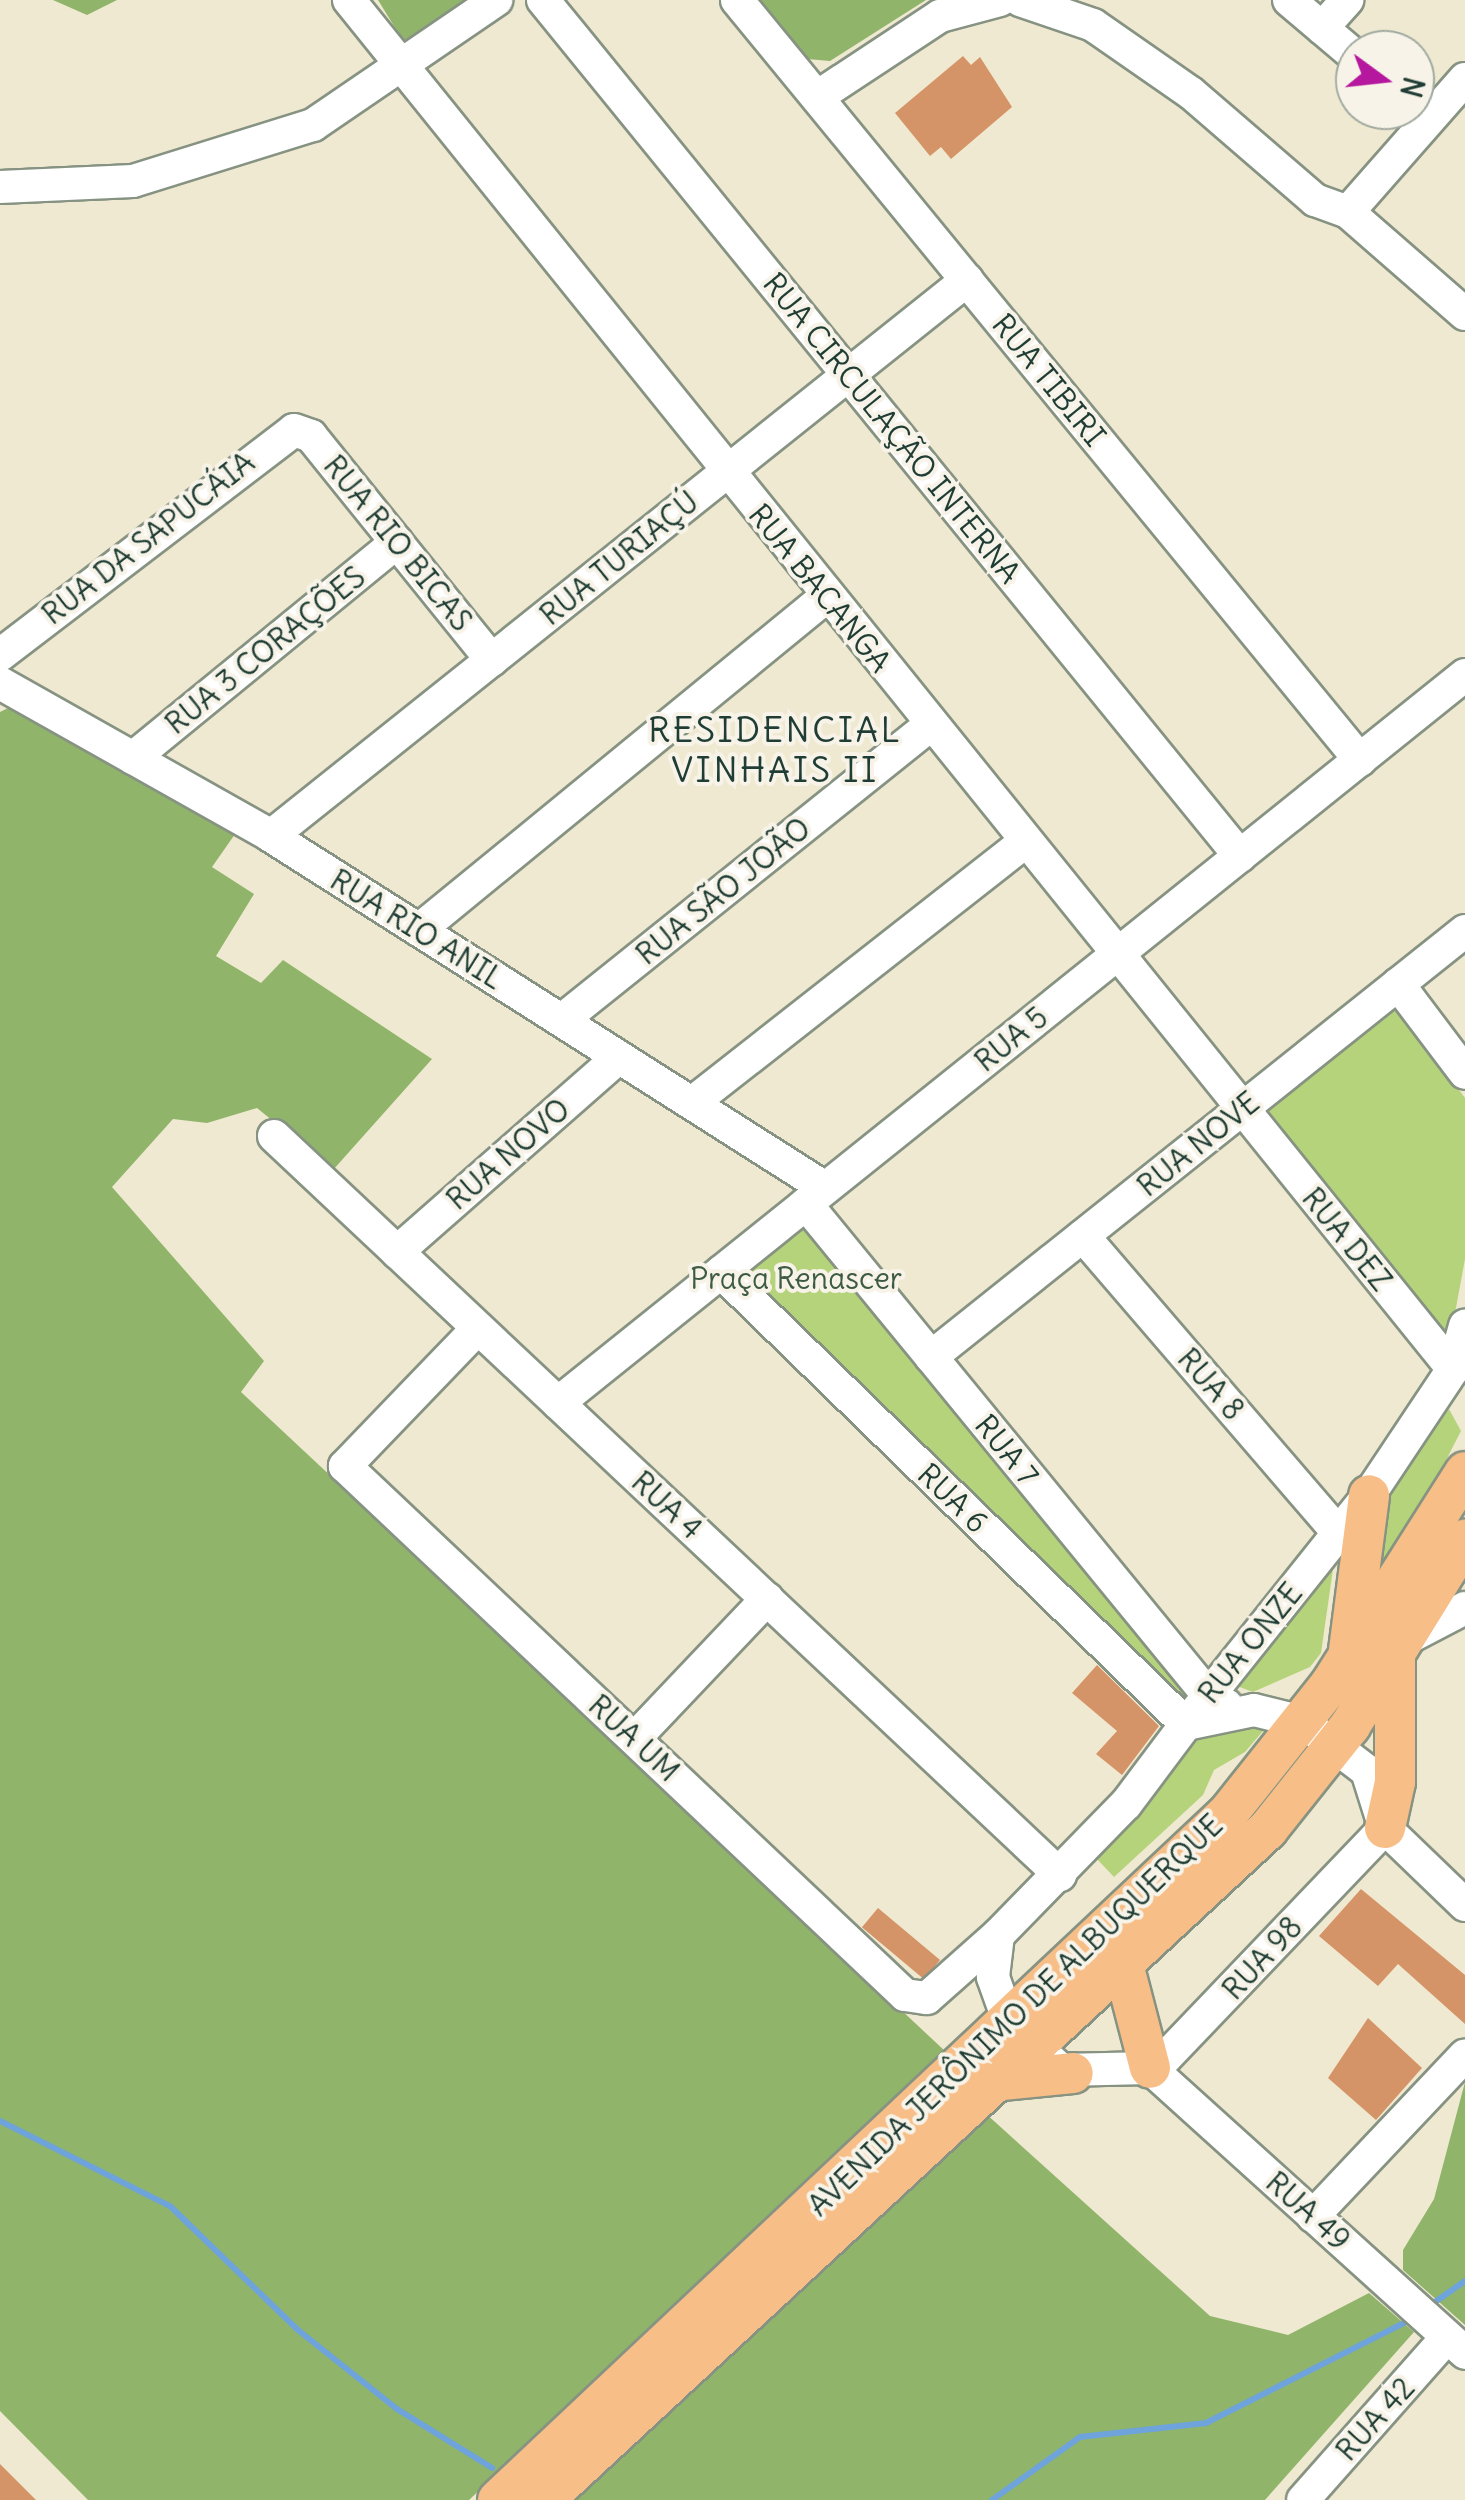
<!DOCTYPE html>
<meta charset="utf-8">
<style>
body{margin:0}
#map{position:relative;width:1465px;height:2500px;overflow:hidden;background:#efe9d1;font-family:Delius,sans-serif}
div>[style]{position:absolute}
[style*='--x']{left:calc(var(--x)*1px);top:calc(var(--y)*1px);width:calc(var(--w)*1px);rotate:calc(var(--a)*1deg)}
.green>*{inset:0;background:#b5d37a}
.forest>*{inset:0;background:#90b56a}
.stream>*{height:6px;margin:-3px;padding:0 3px;transform-origin:3px;border-radius:3px;background:#6ea3db}
.building>*{inset:0;background:#d59467;transform-origin:0 0}
.roads{filter:drop-shadow(2px 0 #879382) drop-shadow(-2px 0 #879382) drop-shadow(0 2px #879382) drop-shadow(0 -2px #879382)}
.minor>*{height:32px;margin:-16px;padding:0 16px;transform-origin:16px;border-radius:16px;background:#fff}
.major>*{height:40px;margin:-20px;padding:0 20px;transform-origin:20px;border-radius:20px;background:#f7be87}
span{translate:-50% -50%;white-space:nowrap;text-align:center;line-height:1.15;-webkit-text-stroke:8px #f7f3e8;paint-order:stroke}
.street-label{font-size:30px;color:#1f3d34}
.park-label{font-size:30px;color:#3d5b42}
.quarter-label{font-size:35px;color:#1f3d34;letter-spacing:2.5px}
.north{position:absolute;left:1335px;top:30px;width:100px;height:100px;box-sizing:border-box;background:#f7f3e8;border:2px solid #a1aaa0;border-radius:50%;rotate:105deg;font-size:28px;font-weight:700;line-height:40px;text-align:center;color:#1f3d34}
.north::after{content:'';display:block;margin:auto;width:35px;height:45px;background:#b5179e;clip-path:polygon(50% 0,100% 100%,50% 72%,0 100%)}
</style>
<div id="map">
<div class="green">
<div style="clip-path:polygon(1396px 1005px,1465px 1098px,1465px 1259px,1450px 1340px,1266px 1108px)"></div>
<div style="clip-path:polygon(801px 1213px,1192px 1694px,1185px 1704px,730px 1276px)"></div>
<div style="clip-path:polygon(1449px 1409px,1461px 1431px,1409px 1532px,1364px 1591px,1384px 1496px)"></div>
<div style="clip-path:polygon(1334px 1562px,1321px 1653px,1310px 1667px,1253px 1692px,1237px 1686px)"></div>
<div style="clip-path:polygon(1252px 1722px,1263px 1731px,1245px 1752px,1214px 1770px,1203px 1795px,1114px 1877px,1096px 1858px,1193px 1738px)"></div>
</div>
<div class="forest">
<div style="clip-path:polygon(53px 0,117px 0,87px 15px)"></div>
<div style="clip-path:polygon(378px 0,467px 0,405px 44px)"></div>
<div style="clip-path:polygon(758px 0,926px 0,830px 61px,807px 59px)"></div>
<div style="clip-path:polygon(8px 708px,240px 827px,212px 867px,254px 894px,216px 956px,261px 983px,283px 960px,432px 1059px,333px 1170px,257px 1108px,207px 1123px,173px 1119px,112px 1187px,264px 1361px,241px 1392px,946px 2052px,469px 2500px,88px 2500px,0 2411px,0 712px)"></div>
<div style="clip-path:polygon(1465px 2082px,1465px 2325px,1403px 2270px,1403px 2250px,1434px 2199px)"></div>
<div style="clip-path:polygon(984px 2112px,1210px 2316px,1288px 2335px,1369px 2293px,1414px 2332px,1265px 2500px,562px 2500px)"></div>
</div>
<div class="stream">
<div style="--x:0;--y:2121;--w:190;--a:26.6"></div>
<div style="--x:170;--y:2206;--w:178;--a:44.1"></div>
<div style="--x:298;--y:2330;--w:127;--a:38.6"></div>
<div style="--x:397;--y:2409;--w:112;--a:31.8"></div>
<div style="--x:1435;--y:2302;--w:37;--a:-35"></div>
<div style="--x:992;--y:2500;--w:108;--a:-35.6"></div>
<div style="--x:1080;--y:2437;--w:127;--a:-6.3"></div>
<div style="--x:1206;--y:2423;--w:222;--a:-26.8"></div>
</div>
<div class="building">
<div style="clip-path:polygon(963px 56px,971px 65px,980px 57px,1012px 107px,951px 159px,941px 147px,930px 156px,895px 113px)"></div>
<div style="clip-path:polygon(1097px 1665px,1159px 1726px,1122px 1775px,1096px 1754px,1117px 1731px,1072px 1693px)"></div>
<div style="clip-path:polygon(1361px 1889px,1465px 1975px,1465px 2024px,1398px 1964px,1378px 1986px,1319px 1936px)"></div>
<div style="left:878px;top:1908px;width:81px;height:25px;rotate:40deg"></div>
<div style="clip-path:polygon(1368px 2018px,1422px 2068px,1376px 2120px,1328px 2078px)"></div>
<div style="clip-path:polygon(0 2464px,36px 2500px,0 2500px)"></div>
</div>
<div class="roads">
<div class="minor">
<div style="--x:349;--y:0;--w:1759;--a:51.12"></div>
<div style="--x:543;--y:0;--w:1104;--a:50.85"></div>
<div style="--x:737;--y:0;--w:983;--a:50.66"></div>
<div style="--x:1020;--y:0;--w:77;--a:18.9"></div>
<div style="--x:1093;--y:25;--w:119;--a:34.8"></div>
<div style="--x:1191;--y:93;--w:164;--a:40.8"></div>
<div style="--x:1315;--y:200;--w:35;--a:20"></div>
<div style="--x:1289;--y:0;--w:87;--a:40.3"></div>
<div style="--x:1322;--y:28;--w:38;--a:-48"></div>
<div style="--x:817;--y:97;--w:147;--a:-33.4"></div>
<div style="--x:940;--y:16;--w:62;--a:-14.9"></div>
<div style="--x:0;--y:187;--w:133;--a:-2.6"></div>
<div style="--x:133;--y:181;--w:189;--a:-17.3"></div>
<div style="--x:313;--y:125;--w:222;--a:-34.3"></div>
<div style="--x:1348;--y:212;--w:177;--a:-48.7"></div>
<div style="--x:1348;--y:212;--w:155;--a:41.1"></div>
<div style="--x:0;--y:655;--w:370;--a:-37.4"></div>
<div style="--x:294;--y:430;--w:18;--a:19"></div>
<div style="--x:311;--y:436;--w:288;--a:51.1"></div>
<div style="--x:0;--y:683;--w:311;--a:29.4"></div>
<div style="--x:271;--y:836;--w:656;--a:32.43"></div>
<div style="--x:133;--y:758;--w:341;--a:-39.3"></div>
<div style="--x:271;--y:836;--w:891;--a:-38.62"></div>
<div style="--x:419;--y:930;--w:527;--a:-39.3"></div>
<div style="--x:1398;--y:984;--w:111;--a:53"></div>
<div style="--x:562;--y:1020;--w:473;--a:-38.7"></div>
<div style="--x:692;--y:1103;--w:424;--a:-38.1"></div>
<div style="--x:274;--y:1136;--w:1079;--a:43.23"></div>
<div style="--x:806;--y:1204;--w:635;--a:50.69"></div>
<div style="--x:1208;--y:1695;--w:21;--a:29"></div>
<div style="--x:1083;--y:1236;--w:391;--a:49.3"></div>
<div style="--x:397;--y:1252;--w:295;--a:-41.3"></div>
<div style="--x:721;--y:1272;--w:648;--a:44.19"></div>
<div style="--x:478;--y:1328;--w:192;--a:133.9"></div>
<div style="--x:345;--y:1466;--w:770;--a:43.37"></div>
<div style="--x:905;--y:1995;--w:22;--a:8"></div>
<div style="--x:927;--y:1998;--w:95;--a:-41.6"></div>
<div style="--x:931;--y:1357;--w:683;--a:-38.58"></div>
<div style="--x:558;--y:1403;--w:1163;--a:-38.75"></div>
<div style="--x:1404;--y:1640;--w:69;--a:-27.7"></div>
<div style="--x:1186;--y:1724;--w:69;--a:-11.6"></div>
<div style="--x:1254;--y:1710;--w:50;--a:13.8"></div>
<div style="--x:1303;--y:1722;--w:81;--a:37.4"></div>
<div style="--x:1367;--y:1771;--w:60;--a:72.5"></div>
<div style="--x:1385;--y:1828;--w:320;--a:133.7"></div>
<div style="--x:1164;--y:2059;--w:17;--a:147"></div>
<div style="--x:1150;--y:2068;--w:89;--a:178.7"></div>
<div style="--x:1061;--y:2070;--w:71;--a:-137.3"></div>
<div style="--x:1009;--y:2022;--w:48;--a:-109.6"></div>
<div style="--x:993;--y:1977;--w:42;--a:-83.2"></div>
<div style="--x:998;--y:1935;--w:183;--a:-45.7"></div>
<div style="--x:1126;--y:1804;--w:100;--a:-53.1"></div>
<div style="--x:1186;--y:1724;--w:293;--a:-51.4"></div>
<div style="--x:1369;--y:1495;--w:151;--a:-56.3"></div>
<div style="--x:1453;--y:1369;--w:45;--a:-74.4"></div>
<div style="--x:635;--y:1738;--w:192;--a:-46.5"></div>
<div style="--x:1385;--y:1828;--w:111;--a:43.9"></div>
<div style="--x:1150;--y:2068;--w:425;--a:42.1"></div>
<div style="--x:1313;--y:2216;--w:221;--a:-46.6"></div>
<div style="--x:1303;--y:2500;--w:217;--a:-48.5"></div>
</div>
<div class="major">
<div style="--x:1349;--y:1650;--w:156;--a:-82.6"></div>
<div style="--x:1385;--y:1828;--w:47;--a:-77.7"></div>
<div style="--x:1395;--y:1782;--w:127;--a:-90"></div>
<div style="--x:1124;--y:1968;--w:103;--a:75.4"></div>
<div style="--x:1002;--y:2080;--w:71;--a:-5.6"></div>
<div style="--x:498;--y:2500;--w:1004;--a:-43.26"></div>
<div style="--x:1229;--y:1812;--w:162;--a:-51.5"></div>
<div style="--x:1330;--y:1685;--w:252;--a:-57.6"></div>
<div style="--x:544;--y:2500;--w:987;--a:-42.82"></div>
<div style="--x:1268;--y:1829;--w:132;--a:-51.5"></div>
<div style="--x:1350;--y:1726;--w:219;--a:-58.3"></div>
</div>
</div>
<div class="street-label">
<span style="left:1049px;top:380px;rotate:51deg">RUA TIBIRI</span>
<span style="left:892px;top:428px;rotate:51deg">RUA CIRCULAÇÃO INTERNA</span>
<span style="left:148px;top:538px;rotate:-38deg">RUA DA SAPUCÁIA</span>
<span style="left:398px;top:543px;rotate:51deg">RUA RIO BICAS</span>
<span style="left:619px;top:558px;rotate:-39deg">RUA TURIAÇÚ</span>
<span style="left:820px;top:588px;rotate:51deg">RUA BACANGA</span>
<span style="left:265px;top:650px;rotate:-39deg">RUA 3 CORAÇÕES</span>
<span style="left:723px;top:891px;rotate:-39deg">RUA SÃO JOÃO</span>
<span style="left:417px;top:929px;rotate:32deg">RUA RIO ANIL</span>
<span style="left:1011px;top:1039px;rotate:-39deg">RUA 5</span>
<span style="left:1198px;top:1144px;rotate:-39deg">RUA NOVE</span>
<span style="left:508px;top:1154px;rotate:-41deg">RUA NOVO</span>
<span style="left:1347px;top:1239px;rotate:51deg">RUA DEZ</span>
<span style="left:1211px;top:1384px;rotate:49deg">RUA 8</span>
<span style="left:1007px;top:1450px;rotate:51deg">RUA 7</span>
<span style="left:953px;top:1498px;rotate:44deg">RUA 6</span>
<span style="left:667px;top:1505px;rotate:43deg">RUA 4</span>
<span style="left:1250px;top:1643px;rotate:-51deg">RUA ONZE</span>
<span style="left:634px;top:1738px;rotate:43deg">RUA UM</span>
<span style="left:1262px;top:1958px;rotate:-47deg">RUA 98</span>
<span style="left:1015px;top:2015px;rotate:-44deg">AVENIDA JERÔNIMO DE ALBUQUERQUE</span>
<span style="left:1308px;top:2211px;rotate:42deg">RUA 49</span>
<span style="left:1375px;top:2419px;rotate:-48deg">RUA 42</span>
</div>
<div class="park-label">
<span style="left:796px;top:1278px">Praça Renascer</span>
</div>
<div class="quarter-label">
<span style="left:775px;top:749px">RESIDENCIAL<br>VINHAIS II</span>
</div>
<div class="north">N</div>
</div>
